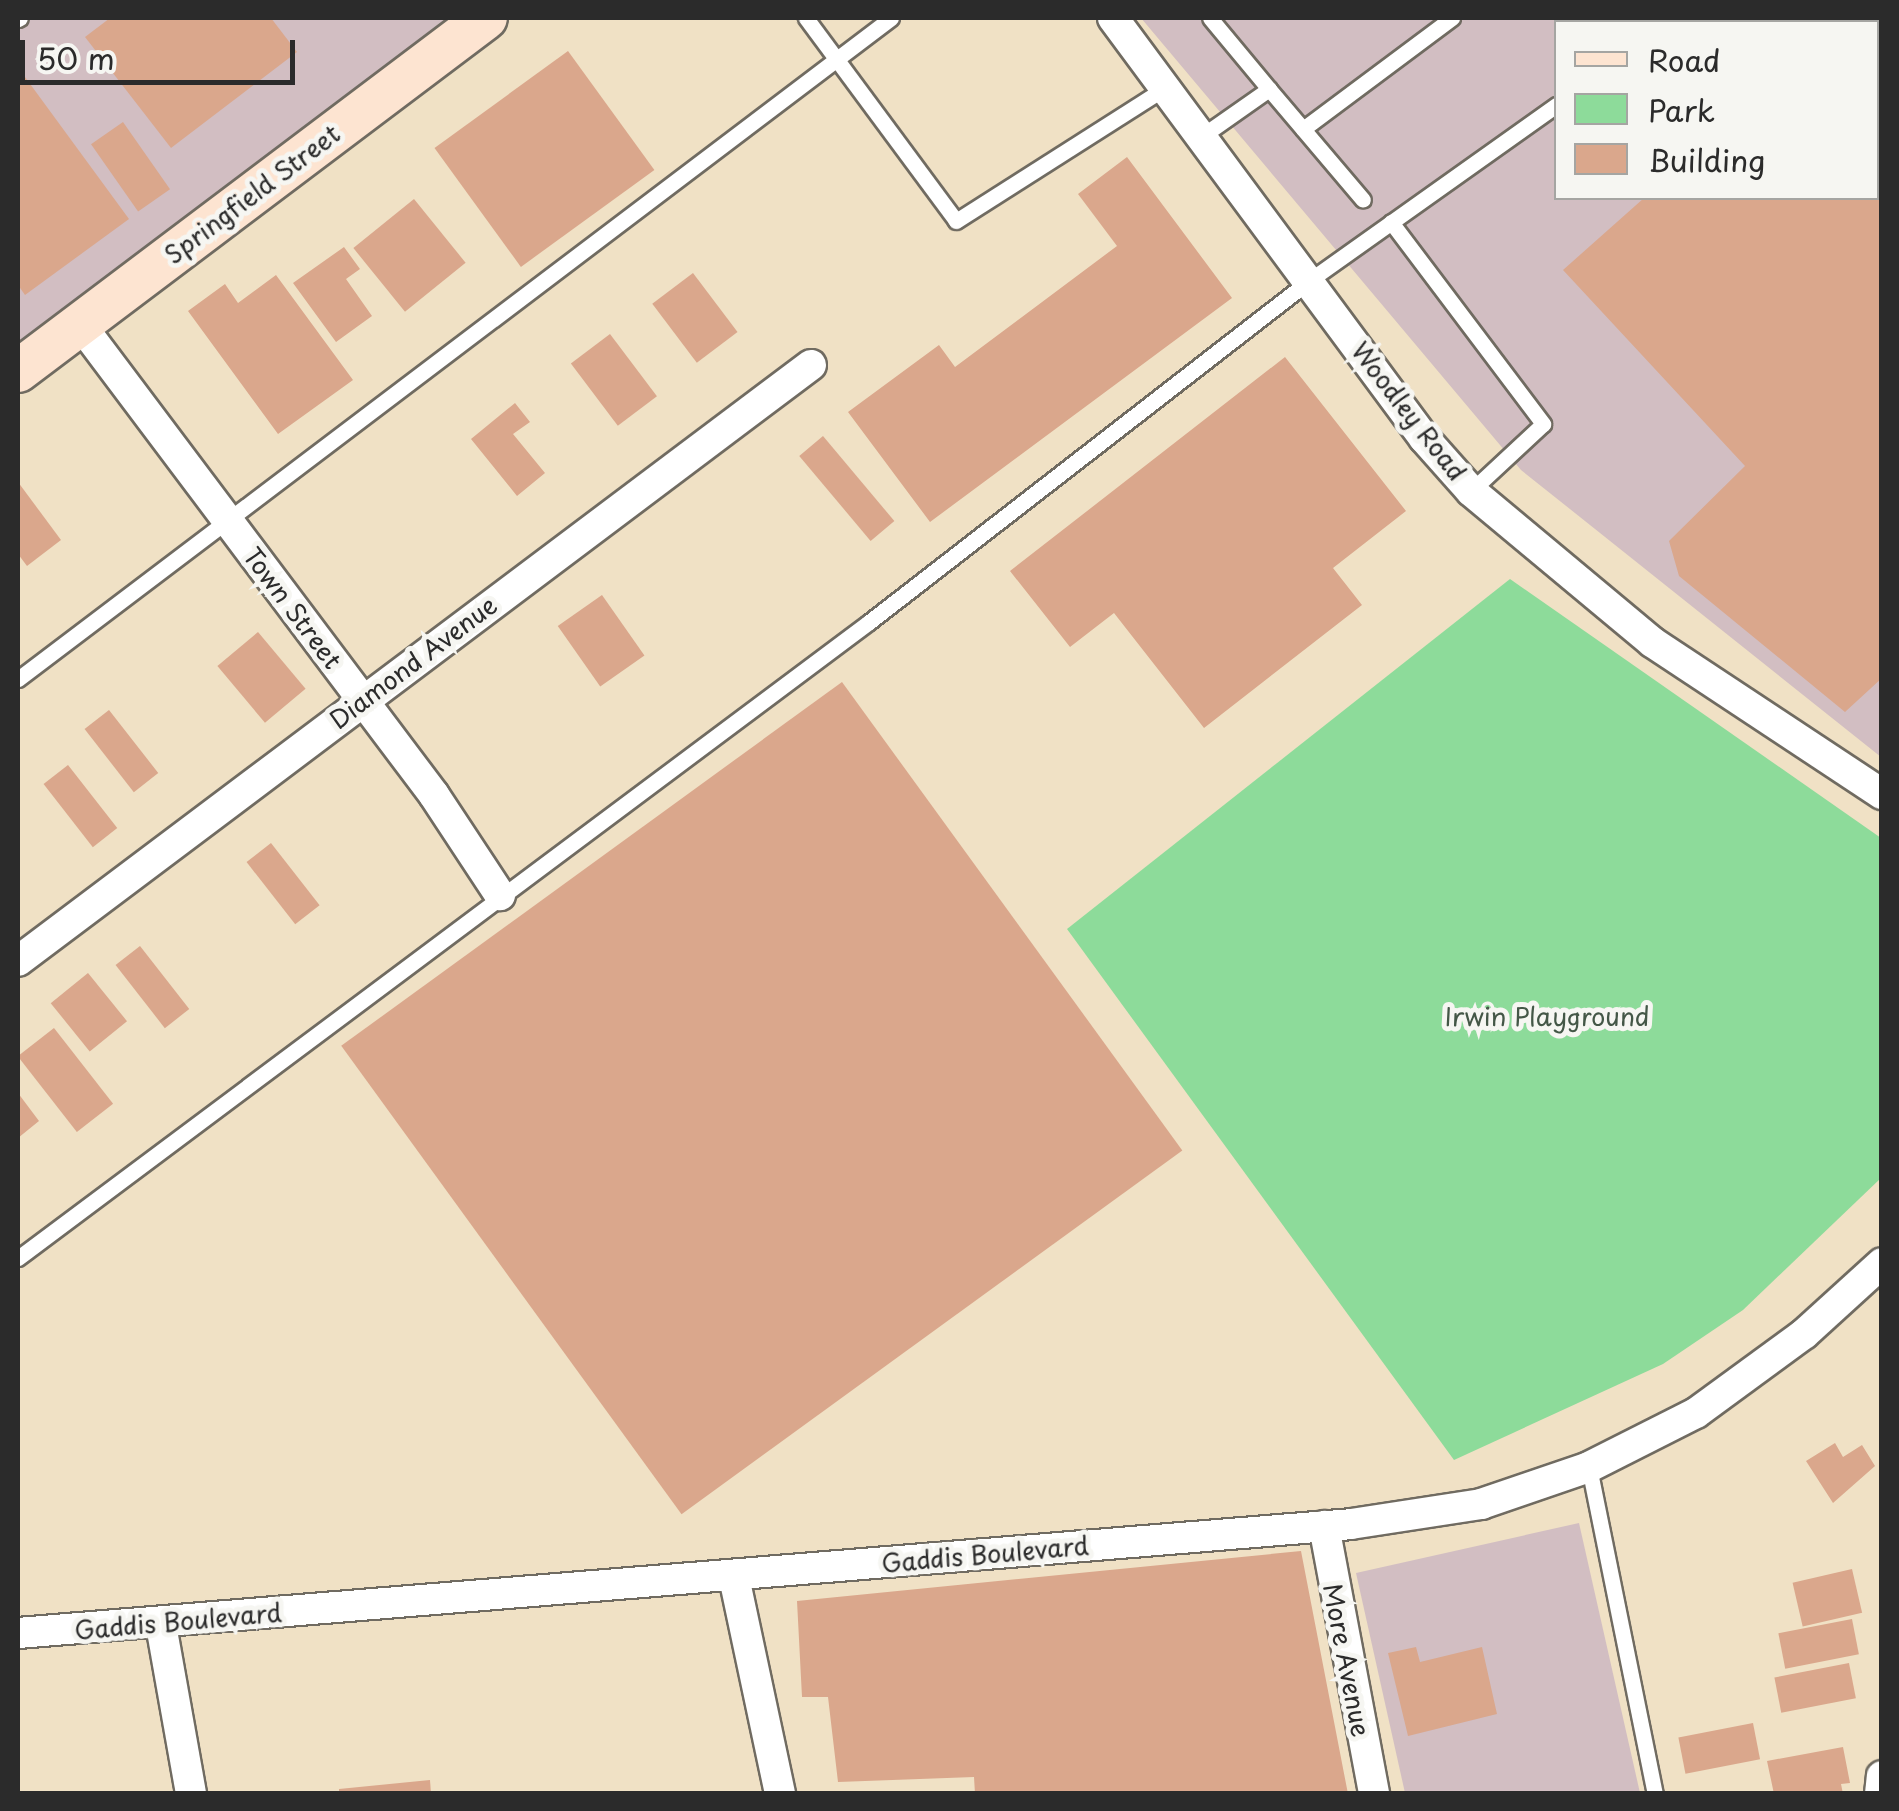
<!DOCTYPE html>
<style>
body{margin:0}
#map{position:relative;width:1899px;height:1811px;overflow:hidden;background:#f0e1c5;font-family:"Playpen Sans",sans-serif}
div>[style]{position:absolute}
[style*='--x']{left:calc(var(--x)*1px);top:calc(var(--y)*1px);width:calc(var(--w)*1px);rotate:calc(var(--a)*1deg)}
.industrial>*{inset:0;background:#d2bec2}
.green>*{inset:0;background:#8ddb9a}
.building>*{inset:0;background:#daa78c;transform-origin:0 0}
.roads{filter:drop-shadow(2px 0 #706b61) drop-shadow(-2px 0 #706b61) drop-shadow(0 2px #706b61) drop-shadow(0 -2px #706b61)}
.lane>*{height:15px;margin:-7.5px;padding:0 7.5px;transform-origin:7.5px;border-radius:7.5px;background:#fff}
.street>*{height:30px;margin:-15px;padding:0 15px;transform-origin:15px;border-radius:15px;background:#fff}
.secondary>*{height:42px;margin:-21px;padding:0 21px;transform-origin:21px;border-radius:21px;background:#fde4d1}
span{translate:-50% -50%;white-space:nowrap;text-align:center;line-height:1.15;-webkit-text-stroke:10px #f6f6f2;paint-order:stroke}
.street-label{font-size:25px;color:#2b2b2b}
.park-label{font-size:25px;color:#445747}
.frame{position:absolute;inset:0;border:20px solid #2b2b2b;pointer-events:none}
.legend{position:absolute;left:1554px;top:20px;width:325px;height:180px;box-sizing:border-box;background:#f6f6f2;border:2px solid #a5a5a2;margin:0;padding:12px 18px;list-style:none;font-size:30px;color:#2b2b2b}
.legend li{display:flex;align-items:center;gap:20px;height:50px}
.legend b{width:50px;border:2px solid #a5a5a2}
.scale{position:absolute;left:20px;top:40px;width:275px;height:45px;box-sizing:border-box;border:5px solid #2b2b2b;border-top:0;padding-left:12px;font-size:30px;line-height:35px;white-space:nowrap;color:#2b2b2b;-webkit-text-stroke:8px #f6f6f2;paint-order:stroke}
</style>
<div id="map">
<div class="industrial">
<div style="clip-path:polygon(18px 18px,478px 18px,18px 357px)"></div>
<div style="clip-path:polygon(evenodd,1141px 18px,1881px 18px,1881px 757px,1521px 470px,1141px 18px,1556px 22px,1876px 22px,1876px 198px,1556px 198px,1556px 22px)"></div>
<div style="clip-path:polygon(1579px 1523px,1640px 1793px,1405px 1793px,1356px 1573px)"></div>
</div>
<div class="green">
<div style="clip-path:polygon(1510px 579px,1881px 838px,1881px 1178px,1743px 1310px,1663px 1364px,1454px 1460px,1067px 929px)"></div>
</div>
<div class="building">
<div style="clip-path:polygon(110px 18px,271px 18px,297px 52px,171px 148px,85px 37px)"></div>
<div style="clip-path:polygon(1844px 18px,1882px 18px,1882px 678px,1845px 712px,1679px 576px,1669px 541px,1745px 466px,1563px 270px,1644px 198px,1876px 198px,1876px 22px,1839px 22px)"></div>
<div style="left:568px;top:51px;width:147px;height:165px;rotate:54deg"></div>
<div style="clip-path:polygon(25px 77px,129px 219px,25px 295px,18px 285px,18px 83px)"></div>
<div style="left:123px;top:122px;width:82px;height:39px;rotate:55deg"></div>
<div style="clip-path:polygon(1127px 157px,1232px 298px,930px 522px,848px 412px,939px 345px,955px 367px,1117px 246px,1078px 194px)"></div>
<div style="left:414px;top:199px;width:82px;height:78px;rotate:51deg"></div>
<div style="clip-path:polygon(344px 247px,360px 269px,346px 279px,372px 316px,336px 342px,293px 283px)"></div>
<div style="left:693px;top:273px;width:74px;height:51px;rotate:53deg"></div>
<div style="clip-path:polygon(276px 275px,353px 380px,278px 434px,188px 311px,225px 284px,238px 303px)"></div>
<div style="left:610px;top:334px;width:78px;height:49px;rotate:53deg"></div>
<div style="clip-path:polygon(1285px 357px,1406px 511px,1333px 568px,1362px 605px,1204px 728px,1114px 613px,1070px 647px,1010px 571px)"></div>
<div style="clip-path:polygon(515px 403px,530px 422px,513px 434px,545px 473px,517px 496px,471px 439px)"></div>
<div style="left:823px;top:436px;width:111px;height:31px;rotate:50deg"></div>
<div style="clip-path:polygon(18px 482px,61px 540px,27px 566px,18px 554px)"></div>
<div style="left:602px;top:595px;width:74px;height:54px;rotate:55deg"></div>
<div style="left:258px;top:632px;width:74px;height:53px;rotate:50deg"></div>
<div style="left:842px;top:682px;width:579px;height:619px;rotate:54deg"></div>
<div style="left:109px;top:710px;width:80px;height:31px;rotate:52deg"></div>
<div style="left:68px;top:765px;width:80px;height:31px;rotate:52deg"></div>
<div style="left:271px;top:843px;width:79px;height:31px;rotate:52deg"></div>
<div style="left:140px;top:946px;width:80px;height:31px;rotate:52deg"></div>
<div style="left:88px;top:973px;width:62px;height:48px;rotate:51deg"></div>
<div style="left:54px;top:1028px;width:96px;height:46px;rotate:52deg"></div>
<div style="clip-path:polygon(18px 1093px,39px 1121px,18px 1138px)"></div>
<div style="clip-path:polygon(1835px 1443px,1843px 1457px,1862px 1445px,1875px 1466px,1833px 1503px,1806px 1461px)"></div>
<div style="clip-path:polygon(1301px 1551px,1348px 1794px,975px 1794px,974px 1777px,838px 1782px,828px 1697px,802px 1697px,797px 1601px)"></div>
<div style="left:1852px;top:1569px;width:45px;height:61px;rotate:77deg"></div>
<div style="left:1852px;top:1619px;width:36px;height:75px;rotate:79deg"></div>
<div style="clip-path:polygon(1416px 1647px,1420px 1662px,1482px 1647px,1497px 1714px,1408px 1736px,1388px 1653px)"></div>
<div style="left:1849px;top:1663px;width:36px;height:76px;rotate:79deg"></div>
<div style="left:1753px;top:1723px;width:37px;height:76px;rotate:79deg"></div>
<div style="clip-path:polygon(1843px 1747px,1850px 1783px,1841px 1784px,1843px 1794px,1774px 1794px,1767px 1761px)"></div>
<div style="clip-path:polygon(430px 1780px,431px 1794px,339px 1794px,339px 1789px)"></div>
</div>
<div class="roads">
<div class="lane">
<div style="--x:806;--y:18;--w:252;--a:53.5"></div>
<div style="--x:956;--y:221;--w:248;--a:-32.5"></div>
<div style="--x:18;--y:19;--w:2;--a:-27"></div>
<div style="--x:1661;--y:22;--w:8;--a:-30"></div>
<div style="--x:1269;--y:89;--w:145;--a:49.7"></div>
<div style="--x:1303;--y:129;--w:186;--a:-36.7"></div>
<div style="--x:1202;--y:136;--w:82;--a:-35"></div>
<div style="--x:1269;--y:89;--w:92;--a:-129.7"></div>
<div style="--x:1391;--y:222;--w:253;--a:53"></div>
<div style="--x:1543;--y:424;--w:98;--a:137.1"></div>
<div style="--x:18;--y:679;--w:1095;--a:-37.13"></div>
<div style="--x:18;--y:1258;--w:1062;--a:-36.77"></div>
<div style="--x:869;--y:622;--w:558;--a:-37.79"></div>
<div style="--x:1310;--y:280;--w:302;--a:-35.4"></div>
<div style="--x:1589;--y:1467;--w:334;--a:78.6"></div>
</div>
<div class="street">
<div style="--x:1113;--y:18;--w:523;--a:53.48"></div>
<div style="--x:1424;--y:438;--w:71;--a:48.4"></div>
<div style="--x:1471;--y:491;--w:236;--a:39.8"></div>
<div style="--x:1652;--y:642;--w:276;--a:33.5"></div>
<div style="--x:80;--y:324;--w:589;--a:53.07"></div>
<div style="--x:434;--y:795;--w:120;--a:56.6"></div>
<div style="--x:18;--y:961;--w:992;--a:-36.93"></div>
<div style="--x:1324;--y:1526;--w:273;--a:79.4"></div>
<div style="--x:734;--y:1577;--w:222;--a:78"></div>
<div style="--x:161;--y:1625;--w:172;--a:79.9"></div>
<div style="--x:18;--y:1633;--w:1337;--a:-4.67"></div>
<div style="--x:1351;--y:1524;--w:132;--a:-8.7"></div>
<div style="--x:1481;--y:1504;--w:114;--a:-18.9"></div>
<div style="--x:1589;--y:1467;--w:120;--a:-26.8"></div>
<div style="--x:1696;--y:1413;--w:134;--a:-36.2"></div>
<div style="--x:1804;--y:1334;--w:105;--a:-42.3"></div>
<div style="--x:1880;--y:1794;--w:18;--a:-84"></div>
</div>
<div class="secondary">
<div style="--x:18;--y:371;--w:586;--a:-37.03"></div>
</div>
</div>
<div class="street-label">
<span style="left:252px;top:194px;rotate:-37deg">Springfield Street</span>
<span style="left:1409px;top:411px;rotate:52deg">Woodley Road</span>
<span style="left:293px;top:608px;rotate:53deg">Town Street</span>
<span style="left:413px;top:662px;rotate:-37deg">Diamond Avenue</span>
<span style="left:985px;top:1554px;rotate:-5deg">Gaddis Boulevard</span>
<span style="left:178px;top:1621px;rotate:-5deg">Gaddis Boulevard</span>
<span style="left:1347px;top:1660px;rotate:79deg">More Avenue</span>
</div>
<div class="park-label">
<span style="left:1547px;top:1016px">Irwin Playground</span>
</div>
<div class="frame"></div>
<ul class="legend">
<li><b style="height:12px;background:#fde4d1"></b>Road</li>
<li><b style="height:28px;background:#8ddb9a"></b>Park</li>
<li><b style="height:28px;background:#daa78c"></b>Building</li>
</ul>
<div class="scale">50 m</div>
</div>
